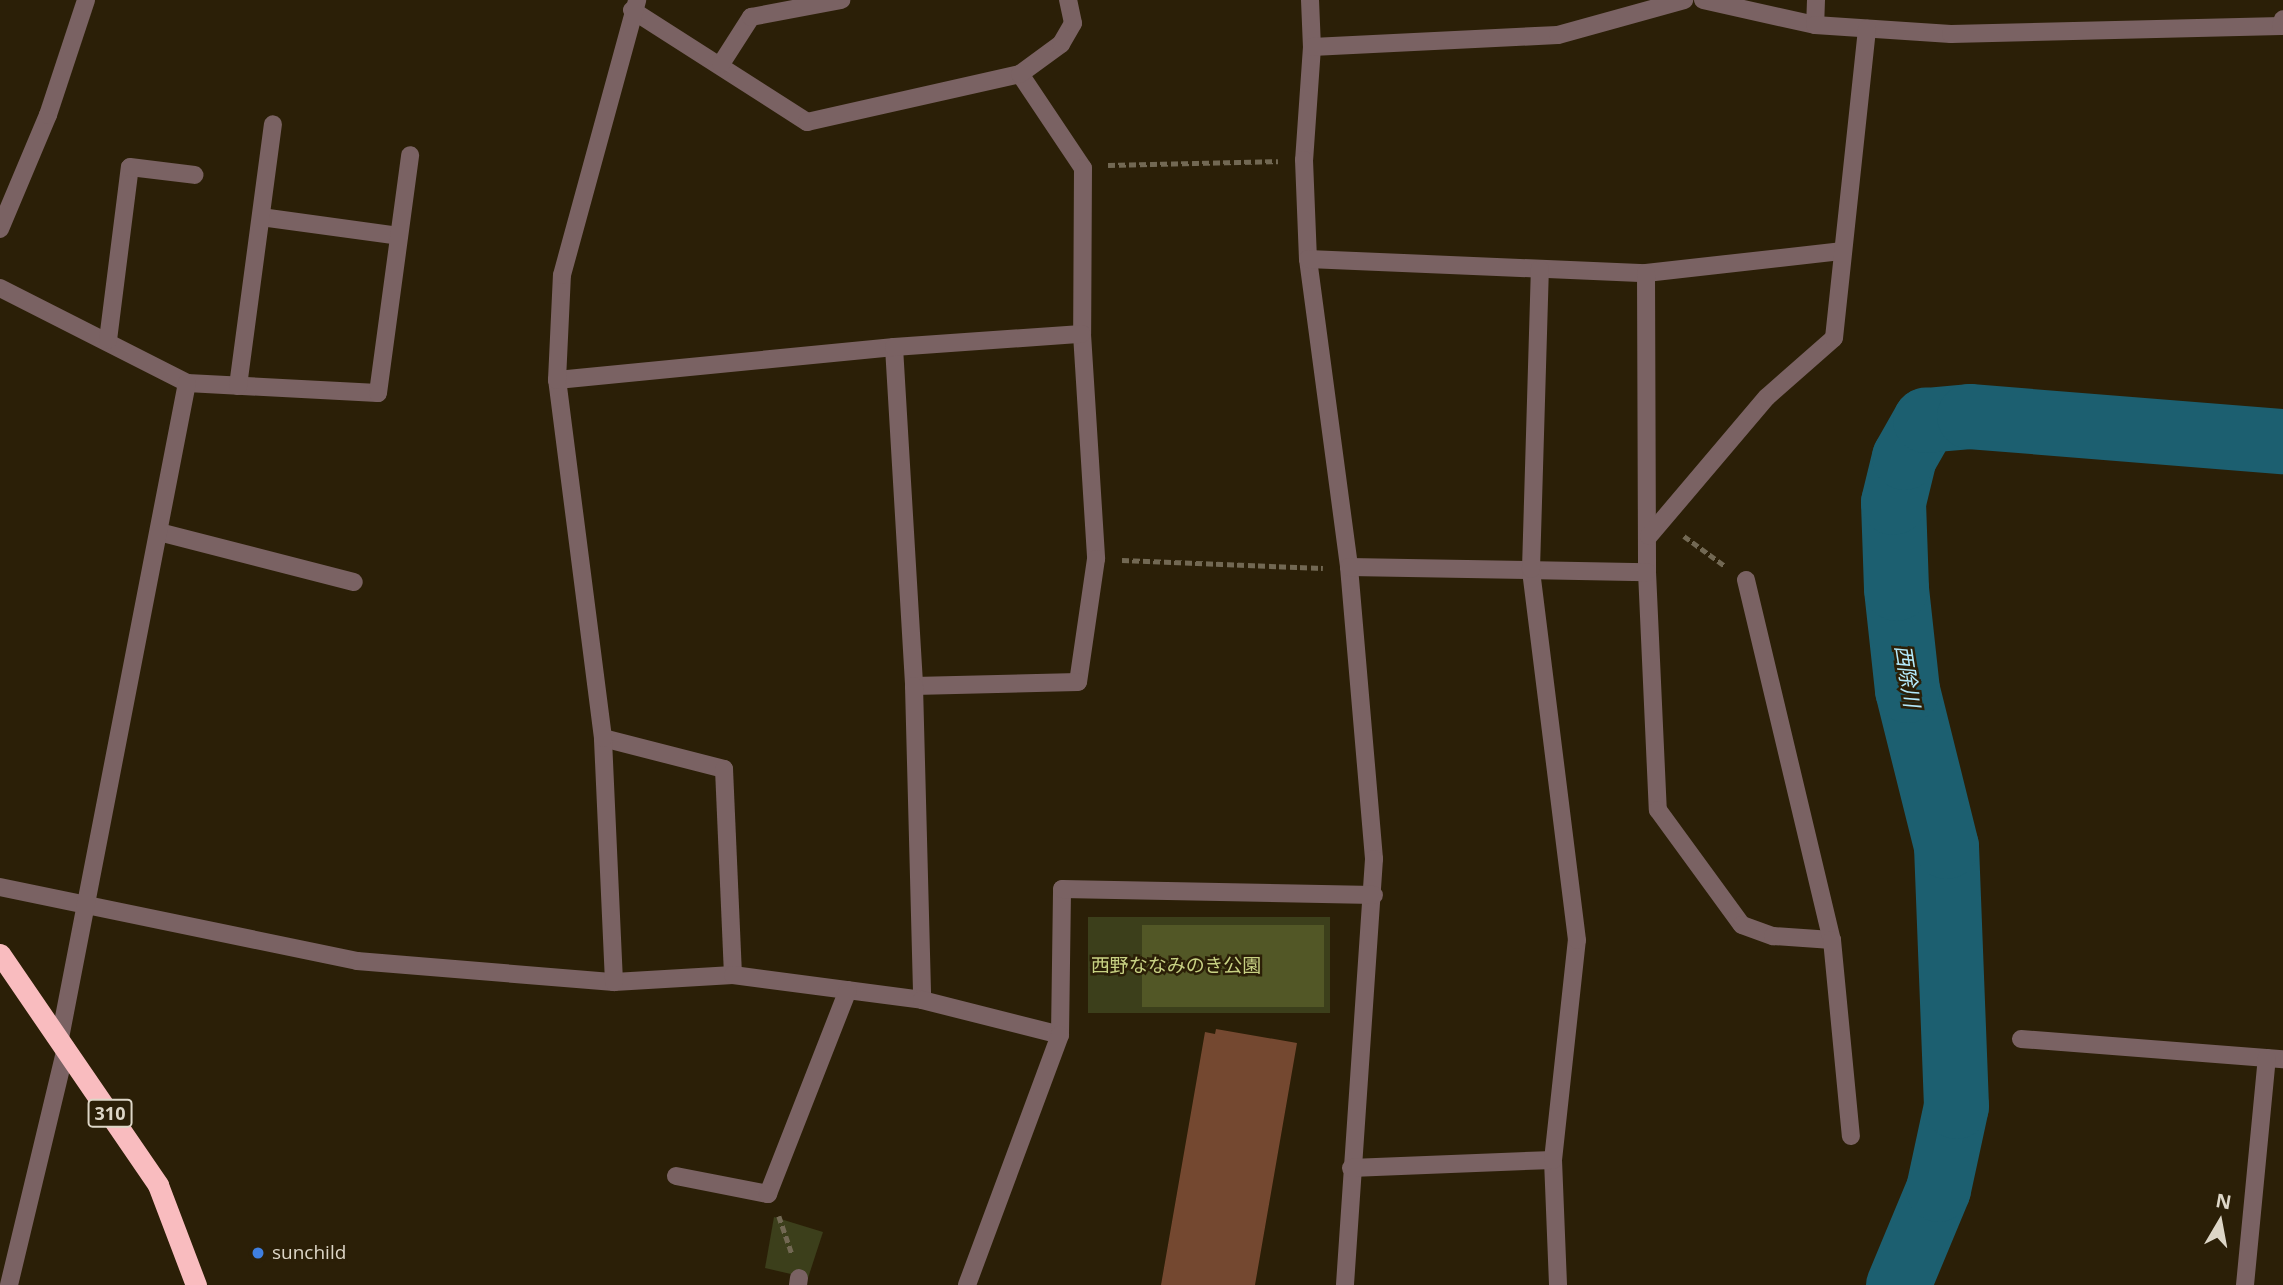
<!DOCTYPE html>
<meta charset="utf-8">
<style>
body{margin:0}
#map{position:relative;width:2283px;height:1285px;overflow:hidden;background:#2b1f07;font-family:"Open Sans","Noto Sans JP",sans-serif}
div>[style]{position:absolute}
[style*='--x']{left:calc(var(--x)*1px);top:calc(var(--y)*1px);width:calc(var(--w)*1px);rotate:calc(var(--a)*1deg)}
.green>*{inset:0;background:#3c3f1b;transform-origin:0 0}
.forest>*{inset:0;background:#525726;transform-origin:0 0}
.river>*{height:65px;margin:-32.5px;padding:0 32.5px;transform-origin:32.5px;border-radius:32.5px;background:#1c5f70}
.building>*{inset:0;background:#744830}
.path>*{height:4.5px;margin-top:-2.25px;transform-origin:0;background:repeating-linear-gradient(90deg,#726853 0 7px,transparent 0 10.5px)}
.minor>*{height:18px;margin:-9px;padding:0 9px;transform-origin:9px;border-radius:9px;background:#7a6263}
.highway>*{height:21px;margin:-10.5px;padding:0 10.5px;transform-origin:10.5px;border-radius:10.5px;background:#f9bcbf}
.dots>*{width:19px;height:19px;translate:-50% -50%;box-sizing:border-box;border:4px solid #2b1f07;border-radius:50%}
span{translate:-50% -50%;white-space:nowrap;text-align:center;line-height:1.15;-webkit-text-stroke:5px #2b1f07;paint-order:stroke}
.shield-label span{padding:2px 5px;background:#2b1f07;border:2px solid;border-radius:5px;-webkit-text-stroke-width:0}
.shield-label{font-size:18px;color:#ddd6c7;font-weight:700}
.park-label{font-size:19px;color:#c8d183}
.poi-label{font-size:19px;color:#ddd6c7}
.left{translate:0 -50%;text-align:left}
.water-label{font-size:21px;color:#b4eafc;font-style:italic}
.north{position:absolute;left:2185px;top:1187px;width:70px;height:70px;-webkit-text-stroke:5px #2b1f07;paint-order:stroke;rotate:10deg;font-size:19px;font-weight:700;line-height:28px;text-align:center;color:#ddd6c7}
.north::after{content:'';display:block;margin:auto;width:24px;height:32px;background:#ddd6c7;clip-path:polygon(50% 0,100% 100%,50% 72%,0 100%)}
</style>
<div id="map">
<div class="green">
<div style="left:1088px;top:917px;width:242px;height:96px"></div>
<div style="clip-path:polygon(774px 1217px,823px 1232px,808px 1278px,765px 1268px)"></div>
</div>
<div class="forest">
<div style="left:1142px;top:925px;width:182px;height:82px"></div>
</div>
<div class="river">
<div style="--x:1898;--y:1285;--w:104;--a:-67.4"></div>
<div style="--x:1938;--y:1189;--w:85;--a:-77.8"></div>
<div style="--x:1956;--y:1106;--w:260;--a:-92.2"></div>
<div style="--x:1946;--y:846;--w:161;--a:-104"></div>
<div style="--x:1907;--y:690;--w:103;--a:-96.2"></div>
<div style="--x:1896;--y:588;--w:86;--a:-92"></div>
<div style="--x:1893;--y:502;--w:46;--a:-76.3"></div>
<div style="--x:1904;--y:457;--w:43;--a:-60.4"></div>
<div style="--x:1925;--y:420;--w:44;--a:-5.2"></div>
<div style="--x:1969;--y:416;--w:315;--a:4.6"></div>
</div>
<div class="building">
<div style="clip-path:polygon(1216px 1029px,1297px 1043px,1255px 1285px,1161px 1285px,1205px 1032px,1215px 1034px)"></div>
</div>
<div class="path">
<div style="--x:1108;--y:165;--w:170;--a:-1.3"></div>
<div style="--x:1684;--y:536;--w:51;--a:36.2"></div>
<div style="--x:1122;--y:560;--w:201;--a:2.3"></div>
<div style="--x:779;--y:1216;--w:40;--a:71.1"></div>
</div>
<div class="minor">
<div style="--x:1310;--y:0;--w:47;--a:87.6"></div>
<div style="--x:1312;--y:47;--w:113;--a:94"></div>
<div style="--x:1304;--y:160;--w:99;--a:87.7"></div>
<div style="--x:1308;--y:259;--w:311;--a:82.4"></div>
<div style="--x:1349;--y:567;--w:293;--a:85.1"></div>
<div style="--x:1374;--y:859;--w:427;--a:93.9"></div>
<div style="--x:1703;--y:0;--w:115;--a:12.6"></div>
<div style="--x:1816;--y:0;--w:25;--a:92"></div>
<div style="--x:1815;--y:25;--w:136;--a:3.8"></div>
<div style="--x:1951;--y:34;--w:330;--a:-1.4"></div>
<div style="--x:2281;--y:26;--w:7;--a:-74"></div>
<div style="--x:632;--y:10;--w:208;--a:32.6"></div>
<div style="--x:807;--y:122;--w:218;--a:-12.7"></div>
<div style="--x:1020;--y:74;--w:113;--a:56.2"></div>
<div style="--x:1083;--y:168;--w:166;--a:90.3"></div>
<div style="--x:1082;--y:334;--w:225;--a:86.4"></div>
<div style="--x:1096;--y:559;--w:124;--a:98.3"></div>
<div style="--x:1078;--y:682;--w:164;--a:178.6"></div>
<div style="--x:1312;--y:47;--w:246;--a:-2.8"></div>
<div style="--x:1558;--y:35;--w:131;--a:-15.5"></div>
<div style="--x:721;--y:64;--w:56;--a:-57.4"></div>
<div style="--x:751;--y:17;--w:92;--a:-10.7"></div>
<div style="--x:1020;--y:74;--w:51;--a:-36.2"></div>
<div style="--x:1061;--y:44;--w:24;--a:-60"></div>
<div style="--x:1073;--y:23;--w:24;--a:-102"></div>
<div style="--x:261;--y:217;--w:139;--a:7.8"></div>
<div style="--x:0;--y:229;--w:124;--a:-67.2"></div>
<div style="--x:48;--y:115;--w:121;--a:-71.7"></div>
<div style="--x:1308;--y:259;--w:338;--a:2.4"></div>
<div style="--x:1646;--y:273;--w:196;--a:-6.4"></div>
<div style="--x:1646;--y:273;--w:299;--a:89.8"></div>
<div style="--x:1647;--y:572;--w:238;--a:87.4"></div>
<div style="--x:1658;--y:810;--w:142;--a:53.9"></div>
<div style="--x:1742;--y:925;--w:33;--a:20"></div>
<div style="--x:1773;--y:936;--w:59;--a:3.9"></div>
<div style="--x:0;--y:288;--w:210;--a:26.9"></div>
<div style="--x:187;--y:383;--w:191;--a:3"></div>
<div style="--x:378;--y:393;--w:240;--a:-82.3"></div>
<div style="--x:108;--y:340;--w:174;--a:-82.8"></div>
<div style="--x:130;--y:167;--w:65;--a:7"></div>
<div style="--x:894;--y:347;--w:340;--a:86.6"></div>
<div style="--x:914;--y:686;--w:314;--a:88.5"></div>
<div style="--x:557;--y:380;--w:339;--a:-5.6"></div>
<div style="--x:894;--y:347;--w:188;--a:-4"></div>
<div style="--x:238;--y:386;--w:264;--a:-82.4"></div>
<div style="--x:159;--y:532;--w:201;--a:14.4"></div>
<div style="--x:1649;--y:536;--w:182;--a:-49.7"></div>
<div style="--x:1767;--y:397;--w:89;--a:-41.4"></div>
<div style="--x:1834;--y:338;--w:311;--a:-83.9"></div>
<div style="--x:1349;--y:567;--w:298;--a:1"></div>
<div style="--x:1746;--y:580;--w:370;--a:76.6"></div>
<div style="--x:1832;--y:940;--w:197;--a:84.5"></div>
<div style="--x:603;--y:738;--w:125;--a:14.4"></div>
<div style="--x:724;--y:769;--w:206;--a:87.5"></div>
<div style="--x:0;--y:887;--w:365;--a:11.7"></div>
<div style="--x:357;--y:961;--w:258;--a:4.7"></div>
<div style="--x:614;--y:982;--w:119;--a:-3.4"></div>
<div style="--x:733;--y:975;--w:191;--a:7.5"></div>
<div style="--x:922;--y:1000;--w:142;--a:14.2"></div>
<div style="--x:1060;--y:1035;--w:146;--a:-89.2"></div>
<div style="--x:1062;--y:889;--w:312;--a:1.1"></div>
<div style="--x:614;--y:982;--w:244;--a:-92.6"></div>
<div style="--x:603;--y:738;--w:361;--a:-97.3"></div>
<div style="--x:557;--y:380;--w:105;--a:-87.3"></div>
<div style="--x:562;--y:275;--w:285;--a:-74.7"></div>
<div style="--x:60;--y:1038;--w:667;--a:-79.03"></div>
<div style="--x:2021;--y:1039;--w:263;--a:4.4"></div>
<div style="--x:1553;--y:1160;--w:125;--a:87.7"></div>
<div style="--x:1351;--y:1168;--w:202;--a:-2.3"></div>
<div style="--x:1553;--y:1160;--w:221;--a:-83.8"></div>
<div style="--x:1577;--y:940;--w:374;--a:-97.1"></div>
<div style="--x:1531;--y:569;--w:300;--a:-88.3"></div>
<div style="--x:676;--y:1176;--w:94;--a:11.1"></div>
<div style="--x:768;--y:1194;--w:219;--a:-68.6"></div>
<div style="--x:9;--y:1285;--w:244;--a:-76.5"></div>
<div style="--x:798;--y:1285;--w:7;--a:-82"></div>
<div style="--x:967;--y:1285;--w:267;--a:-69.6"></div>
<div style="--x:2245;--y:1285;--w:228;--a:-84.5"></div>
</div>
<div class="highway">
<div style="--x:0;--y:954;--w:280;--a:55.6"></div>
<div style="--x:158;--y:1185;--w:107;--a:69.2"></div>
</div>
<div class="dots">
<div style="left:258px;top:1253px;background:#3f7fe0"></div>
</div>
<div class="shield-label">
<span style="left:110px;top:1113px">310</span>
</div>
<div class="park-label">
<span style="left:1176px;top:966px">西野ななみのき公園</span>
</div>
<div class="poi-label">
<span class="left" style="left:272px;top:1253px">sunchild</span>
</div>
<div class="water-label">
<span style="left:1908px;top:676px;rotate:81deg">西除川</span>
</div>
<div class="north">N</div>
</div>
